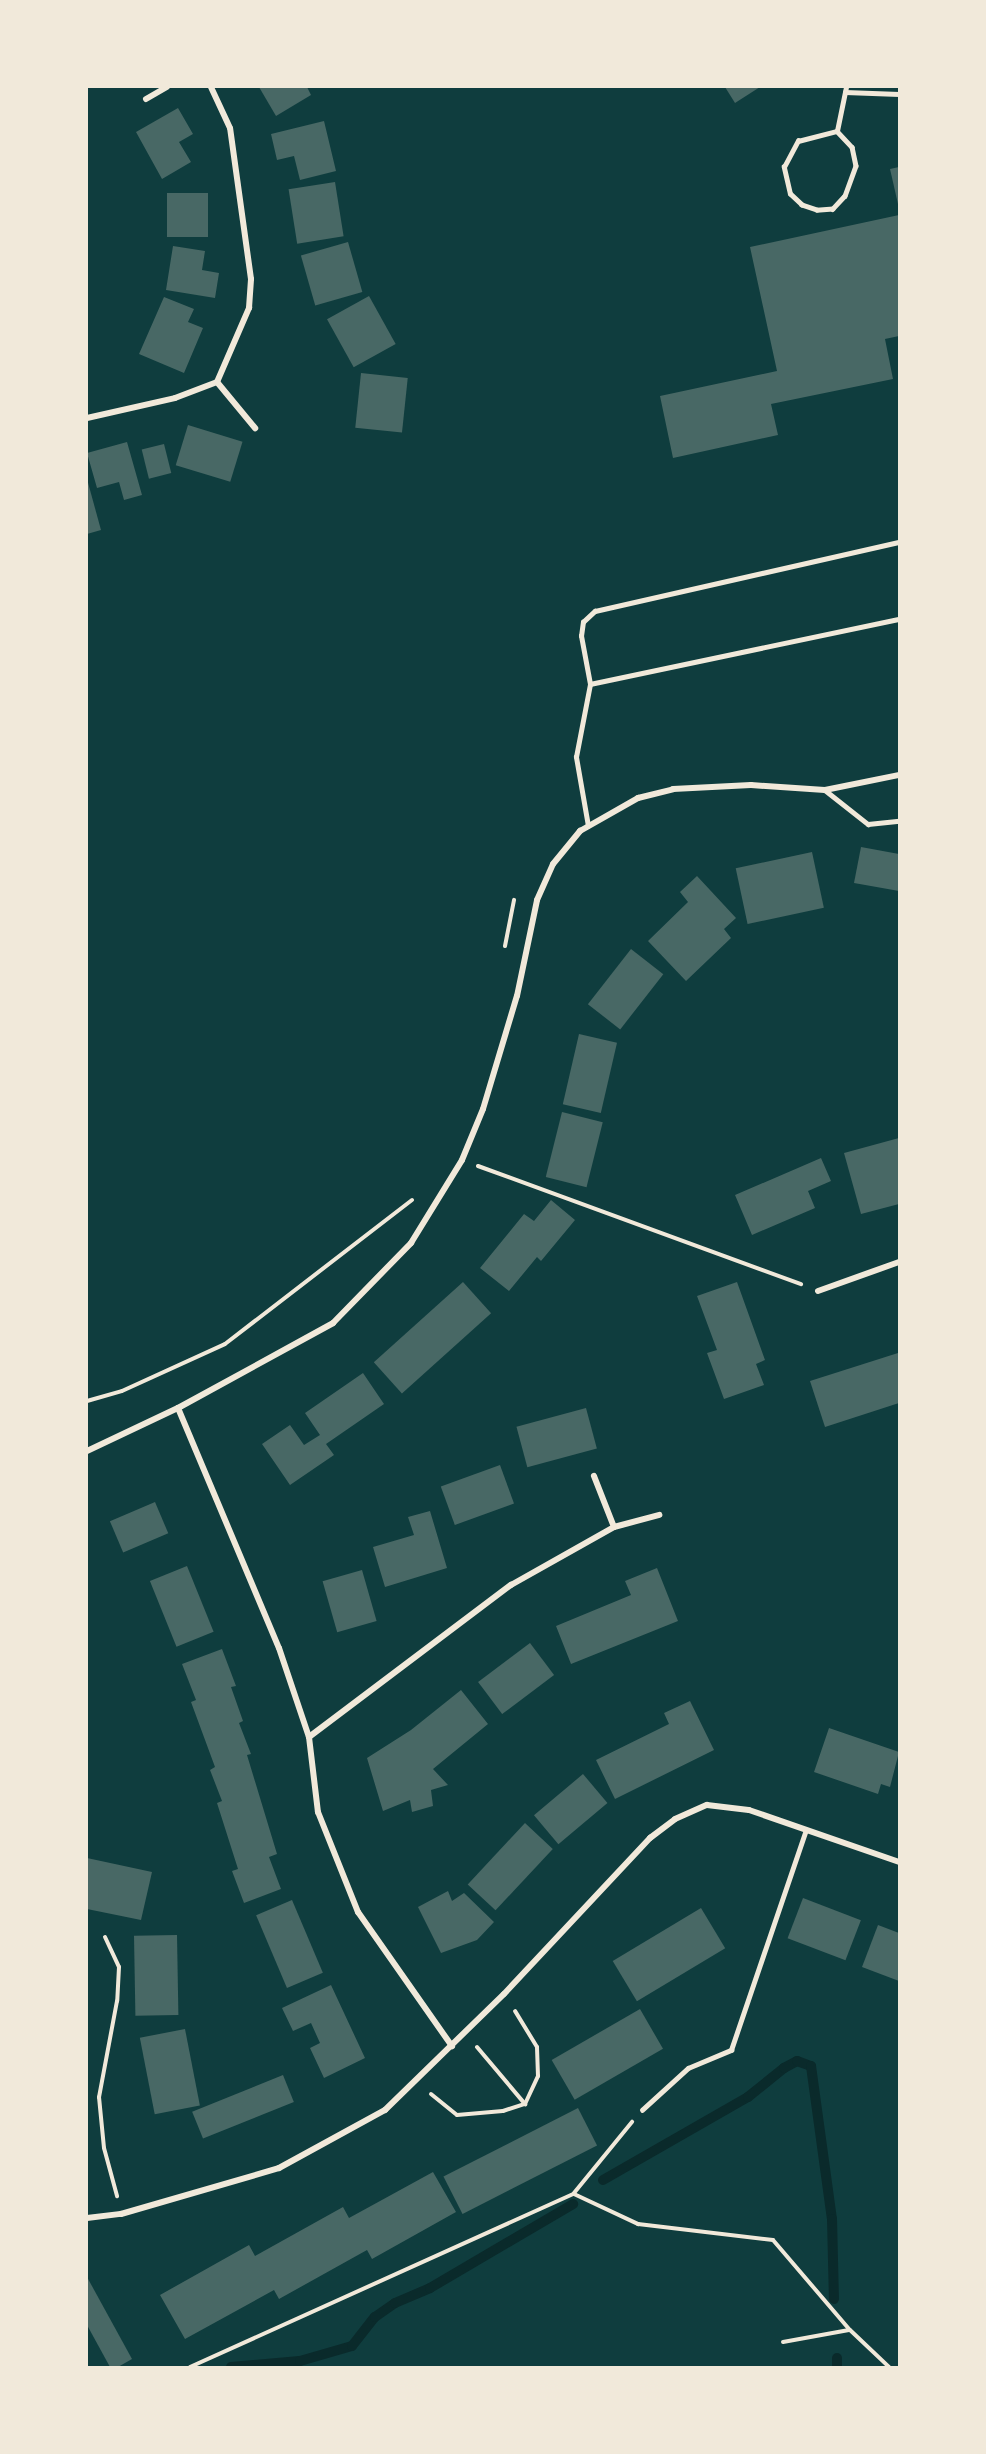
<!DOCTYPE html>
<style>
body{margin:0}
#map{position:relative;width:986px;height:2454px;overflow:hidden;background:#0f3d3e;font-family:"Work Sans",sans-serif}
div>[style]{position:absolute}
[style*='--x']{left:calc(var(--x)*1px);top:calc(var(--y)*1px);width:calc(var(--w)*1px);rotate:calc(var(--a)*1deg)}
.stream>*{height:10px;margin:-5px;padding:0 5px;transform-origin:5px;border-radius:5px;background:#0a2a2b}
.building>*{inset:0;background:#486865;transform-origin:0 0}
.path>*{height:4px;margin:-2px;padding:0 2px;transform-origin:2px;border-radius:2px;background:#f1e9da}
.service>*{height:4.5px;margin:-2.25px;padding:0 2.25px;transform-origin:2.25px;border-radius:2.25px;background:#f1e9da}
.minor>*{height:6px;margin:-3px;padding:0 3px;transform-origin:3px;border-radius:3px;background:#f1e9da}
span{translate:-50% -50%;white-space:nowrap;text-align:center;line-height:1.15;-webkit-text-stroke:4.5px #f1e9da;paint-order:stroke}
.frame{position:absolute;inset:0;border:88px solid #f1e9da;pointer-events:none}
</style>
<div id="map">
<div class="stream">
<div style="--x:603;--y:2180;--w:167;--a:-29.8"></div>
<div style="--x:748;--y:2097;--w:46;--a:-38.9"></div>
<div style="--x:784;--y:2068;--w:15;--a:-28"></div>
<div style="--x:797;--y:2061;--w:15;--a:20"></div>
<div style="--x:811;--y:2066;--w:154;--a:82.2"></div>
<div style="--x:832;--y:2219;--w:80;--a:88.6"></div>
<div style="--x:837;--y:2358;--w:9;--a:90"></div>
<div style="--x:231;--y:2367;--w:69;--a:-5"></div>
<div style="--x:300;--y:2361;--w:54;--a:-16.1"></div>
<div style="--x:352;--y:2346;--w:37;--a:-52"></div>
<div style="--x:375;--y:2317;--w:24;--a:-35"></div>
<div style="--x:395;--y:2303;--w:38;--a:-23"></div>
<div style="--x:430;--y:2288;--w:166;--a:-30.4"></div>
</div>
<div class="building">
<div style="clip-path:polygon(259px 87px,307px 87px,311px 95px,276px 116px)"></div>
<div style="clip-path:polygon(725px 87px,760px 87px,735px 103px)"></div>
<div style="clip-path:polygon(178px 108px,193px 134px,179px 142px,191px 162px,162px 179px,136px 132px)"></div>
<div style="clip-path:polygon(324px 121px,336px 171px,300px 180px,294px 156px,277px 160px,271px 134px)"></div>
<div style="clip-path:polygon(899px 167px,899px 204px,898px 204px,890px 169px)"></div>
<div style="left:335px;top:182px;width:55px;height:47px;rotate:81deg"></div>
<div style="left:167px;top:193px;width:41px;height:44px"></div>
<div style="clip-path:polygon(899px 215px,899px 336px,885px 339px,893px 379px,771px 404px,778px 435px,673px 458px,660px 396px,777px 371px,750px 247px)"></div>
<div style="left:348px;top:242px;width:52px;height:49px;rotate:74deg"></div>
<div style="clip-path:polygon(173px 246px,205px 251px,202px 270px,219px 273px,215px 298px,166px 290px)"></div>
<div style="left:369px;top:296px;width:55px;height:48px;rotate:61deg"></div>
<div style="clip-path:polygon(164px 297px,194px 309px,188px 322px,203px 328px,184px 373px,139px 354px)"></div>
<div style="left:361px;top:373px;width:47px;height:55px;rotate:6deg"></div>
<div style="left:188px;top:425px;width:57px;height:42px;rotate:17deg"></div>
<div style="clip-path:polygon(127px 442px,142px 495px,124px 500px,119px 482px,97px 488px,87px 453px)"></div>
<div style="left:164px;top:444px;width:30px;height:23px;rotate:76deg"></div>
<div style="clip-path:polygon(87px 479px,101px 530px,87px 534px)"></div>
<div style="clip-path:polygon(861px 847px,899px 854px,899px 891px,854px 883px)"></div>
<div style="left:812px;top:852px;width:57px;height:78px;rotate:78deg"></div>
<div style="clip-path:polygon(697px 876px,736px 918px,724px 929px,731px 938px,686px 981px,648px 941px,688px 902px,680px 892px)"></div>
<div style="left:631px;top:949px;width:41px;height:70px;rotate:38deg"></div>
<div style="left:579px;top:1034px;width:39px;height:72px;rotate:13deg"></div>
<div style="left:562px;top:1112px;width:42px;height:67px;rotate:14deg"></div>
<div style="clip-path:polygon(899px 1138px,899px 1204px,861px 1214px,844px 1153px)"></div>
<div style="clip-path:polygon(821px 1158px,831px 1181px,808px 1191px,815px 1208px,752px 1235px,735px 1195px)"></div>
<div style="clip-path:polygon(551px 1200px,575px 1220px,541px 1261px,537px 1257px,509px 1291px,480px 1268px,524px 1214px,534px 1221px)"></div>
<div style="left:463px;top:1282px;width:42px;height:120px;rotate:48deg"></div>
<div style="clip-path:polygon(737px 1282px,765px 1360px,756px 1364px,764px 1385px,724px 1399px,707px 1353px,717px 1350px,697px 1296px)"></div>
<div style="clip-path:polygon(898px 1353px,899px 1403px,825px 1427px,810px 1381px)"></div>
<div style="clip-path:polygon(363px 1373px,384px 1404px,326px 1444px,334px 1455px,290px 1485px,262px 1444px,290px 1425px,304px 1445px,320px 1435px,305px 1413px)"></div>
<div style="left:586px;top:1408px;width:42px;height:72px;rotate:75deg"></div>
<div style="left:500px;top:1465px;width:41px;height:63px;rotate:70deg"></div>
<div style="left:155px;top:1502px;width:34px;height:49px;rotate:67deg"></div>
<div style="clip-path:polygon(430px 1511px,447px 1568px,385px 1587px,373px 1547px,414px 1535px,408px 1517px)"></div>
<div style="left:187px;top:1566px;width:71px;height:40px;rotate:68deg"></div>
<div style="clip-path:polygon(657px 1568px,678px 1621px,571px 1664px,556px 1626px,631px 1595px,625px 1581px)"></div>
<div style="left:362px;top:1570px;width:53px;height:41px;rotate:74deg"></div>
<div style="left:530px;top:1643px;width:40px;height:65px;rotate:53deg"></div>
<div style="clip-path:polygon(222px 1649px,236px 1686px,231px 1687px,243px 1721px,239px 1723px,251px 1754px,247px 1755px,277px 1854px,269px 1857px,281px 1889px,244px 1903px,232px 1871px,238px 1869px,217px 1803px,222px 1801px,210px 1770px,215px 1767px,191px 1702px,196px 1700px,182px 1664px)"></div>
<div style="clip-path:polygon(461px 1690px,488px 1724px,433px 1769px,448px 1785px,431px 1790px,433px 1806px,412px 1812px,410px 1800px,383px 1811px,367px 1758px,411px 1730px)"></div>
<div style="clip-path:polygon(690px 1701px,714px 1750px,615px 1799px,596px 1760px,669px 1724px,664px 1713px)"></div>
<div style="clip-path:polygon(829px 1728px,899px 1752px,890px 1787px,881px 1784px,878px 1794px,814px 1772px)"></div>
<div style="left:583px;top:1774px;width:38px;height:64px;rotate:50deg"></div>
<div style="left:525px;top:1823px;width:38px;height:84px;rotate:43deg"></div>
<div style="clip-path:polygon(87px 1858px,152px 1872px,141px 1920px,87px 1909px)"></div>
<div style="clip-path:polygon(448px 1891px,452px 1901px,464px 1893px,494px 1922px,477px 1940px,441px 1953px,418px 1907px)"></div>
<div style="left:803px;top:1898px;width:62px;height:43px;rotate:21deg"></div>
<div style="left:292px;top:1900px;width:79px;height:39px;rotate:67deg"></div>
<div style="left:701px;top:1908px;width:47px;height:103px;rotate:59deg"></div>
<div style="clip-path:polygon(878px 1925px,899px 1933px,899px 1981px,862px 1967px)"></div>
<div style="left:177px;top:1935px;width:80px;height:43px;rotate:89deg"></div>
<div style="clip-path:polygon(331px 1985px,365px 2058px,324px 2078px,310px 2048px,320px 2043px,311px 2023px,293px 2031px,282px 2008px)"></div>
<div style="left:640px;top:2009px;width:46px;height:102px;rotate:60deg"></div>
<div style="left:185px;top:2029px;width:78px;height:46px;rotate:79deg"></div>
<div style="left:283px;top:2075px;width:29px;height:98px;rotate:68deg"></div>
<div style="left:578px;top:2108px;width:42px;height:151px;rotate:63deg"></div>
<div style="clip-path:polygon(433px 2172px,456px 2212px,372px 2259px,367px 2250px,279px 2299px,274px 2290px,185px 2339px,160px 2295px,249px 2245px,255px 2256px,343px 2207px,349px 2218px)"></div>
<div style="clip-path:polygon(87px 2277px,132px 2359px,118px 2367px,110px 2367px,87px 2325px)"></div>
</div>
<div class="path">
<div style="--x:505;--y:946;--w:47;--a:-78.9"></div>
<div style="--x:478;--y:1166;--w:344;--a:20.1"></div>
<div style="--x:87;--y:1401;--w:36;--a:-16"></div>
<div style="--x:122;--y:1391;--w:113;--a:-24.5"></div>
<div style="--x:225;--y:1344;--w:236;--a:-37.6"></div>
<div style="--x:105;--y:1937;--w:33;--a:65"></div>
<div style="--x:119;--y:1967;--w:34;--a:93"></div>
<div style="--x:117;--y:2001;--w:98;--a:100.6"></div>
<div style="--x:99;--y:2097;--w:51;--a:84.4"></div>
<div style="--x:104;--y:2148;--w:50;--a:74.8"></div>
<div style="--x:477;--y:2047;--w:75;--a:49.9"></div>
<div style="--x:431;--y:2094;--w:33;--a:39"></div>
<div style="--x:457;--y:2115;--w:46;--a:-5"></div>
<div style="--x:503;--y:2111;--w:23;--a:-18"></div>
<div style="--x:525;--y:2104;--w:31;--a:-65"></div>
<div style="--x:538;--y:2076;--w:29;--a:-92"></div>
<div style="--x:537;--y:2047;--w:42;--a:-121.4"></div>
<div style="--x:574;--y:2193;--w:92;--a:-50.8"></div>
<div style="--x:783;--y:2342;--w:67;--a:-10.3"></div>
<div style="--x:190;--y:2367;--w:421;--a:-24.3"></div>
<div style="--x:574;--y:2194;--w:71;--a:25.1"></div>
<div style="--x:638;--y:2224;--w:136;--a:6.8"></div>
<div style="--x:773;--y:2240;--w:118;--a:49.5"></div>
<div style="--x:850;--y:2330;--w:54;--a:43.5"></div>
</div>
<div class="service">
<div style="--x:845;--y:92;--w:54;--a:2.1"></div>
<div style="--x:837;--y:131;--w:22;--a:47"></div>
<div style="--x:852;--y:147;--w:19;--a:78"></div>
<div style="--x:856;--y:166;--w:32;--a:110"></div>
<div style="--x:845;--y:196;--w:18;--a:133"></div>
<div style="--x:833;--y:209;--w:16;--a:176"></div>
<div style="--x:817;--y:210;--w:16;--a:-162"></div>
<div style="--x:802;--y:205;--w:16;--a:-137"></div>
<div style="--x:790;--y:194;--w:28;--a:-103"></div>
<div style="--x:784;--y:167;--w:30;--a:-62"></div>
<div style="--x:798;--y:141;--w:40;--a:-14.4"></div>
<div style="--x:837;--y:131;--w:45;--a:-78.4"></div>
<div style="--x:590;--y:684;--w:316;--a:-11.9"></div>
<div style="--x:825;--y:790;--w:55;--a:38.3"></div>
<div style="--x:868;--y:824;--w:31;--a:-6"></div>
<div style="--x:588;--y:826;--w:70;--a:-99.9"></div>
<div style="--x:576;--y:757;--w:74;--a:-79.1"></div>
<div style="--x:590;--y:684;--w:49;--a:-100.6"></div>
<div style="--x:581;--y:636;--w:14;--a:-82"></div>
<div style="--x:583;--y:622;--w:16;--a:-43"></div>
<div style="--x:595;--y:611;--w:312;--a:-12.8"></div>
<div style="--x:642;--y:2110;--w:62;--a:-42.4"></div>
<div style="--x:688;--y:2068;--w:47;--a:-22.7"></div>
<div style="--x:731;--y:2050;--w:232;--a:-71.2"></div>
</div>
<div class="minor">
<div style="--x:146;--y:99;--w:24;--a:-30"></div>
<div style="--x:217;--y:382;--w:60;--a:50.4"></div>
<div style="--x:87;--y:418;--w:90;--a:-12.8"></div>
<div style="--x:175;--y:398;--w:45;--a:-20.9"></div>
<div style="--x:217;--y:382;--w:81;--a:-66.6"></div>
<div style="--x:249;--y:308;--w:29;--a:-86"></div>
<div style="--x:251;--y:279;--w:152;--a:-97.9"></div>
<div style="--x:230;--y:128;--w:45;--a:-114.9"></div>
<div style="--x:818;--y:1291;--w:86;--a:-19.7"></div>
<div style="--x:178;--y:1408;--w:260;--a:67.2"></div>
<div style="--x:279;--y:1648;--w:94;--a:71.4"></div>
<div style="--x:309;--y:1737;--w:76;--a:83.2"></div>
<div style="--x:318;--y:1812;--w:108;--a:68.2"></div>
<div style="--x:358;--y:1912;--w:164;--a:55"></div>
<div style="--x:87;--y:1451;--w:101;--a:-25.3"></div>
<div style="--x:178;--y:1408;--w:177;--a:-28.7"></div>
<div style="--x:333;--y:1323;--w:112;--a:-45.7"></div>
<div style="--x:411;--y:1243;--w:97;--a:-58.4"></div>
<div style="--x:462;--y:1160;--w:55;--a:-67.6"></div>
<div style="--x:483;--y:1109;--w:118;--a:-73.3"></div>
<div style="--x:517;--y:996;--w:98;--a:-78.2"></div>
<div style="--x:537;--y:900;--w:39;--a:-66"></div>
<div style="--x:553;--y:864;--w:43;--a:-50.7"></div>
<div style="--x:580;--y:831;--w:67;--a:-29.6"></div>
<div style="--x:638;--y:798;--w:36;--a:-14"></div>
<div style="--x:673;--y:789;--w:78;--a:-2.9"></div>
<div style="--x:751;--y:785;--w:74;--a:3.9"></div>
<div style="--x:825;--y:790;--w:76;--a:-11.5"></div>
<div style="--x:614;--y:1527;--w:47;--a:-14.9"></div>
<div style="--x:309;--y:1737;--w:253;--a:-37"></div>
<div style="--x:511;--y:1585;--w:118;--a:-29.4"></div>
<div style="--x:614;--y:1527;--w:55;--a:-111.4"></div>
<div style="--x:87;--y:2218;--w:34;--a:-7"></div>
<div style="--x:121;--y:2214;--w:165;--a:-16.2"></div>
<div style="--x:279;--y:2168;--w:121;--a:-28.7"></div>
<div style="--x:385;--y:2110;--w:166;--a:-44.3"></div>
<div style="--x:504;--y:1994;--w:214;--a:-46.9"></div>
<div style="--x:650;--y:1838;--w:31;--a:-37"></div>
<div style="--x:675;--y:1819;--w:35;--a:-24"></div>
<div style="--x:707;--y:1805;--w:42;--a:6.8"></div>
<div style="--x:749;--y:1810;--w:159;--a:19.1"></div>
</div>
<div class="frame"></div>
</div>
